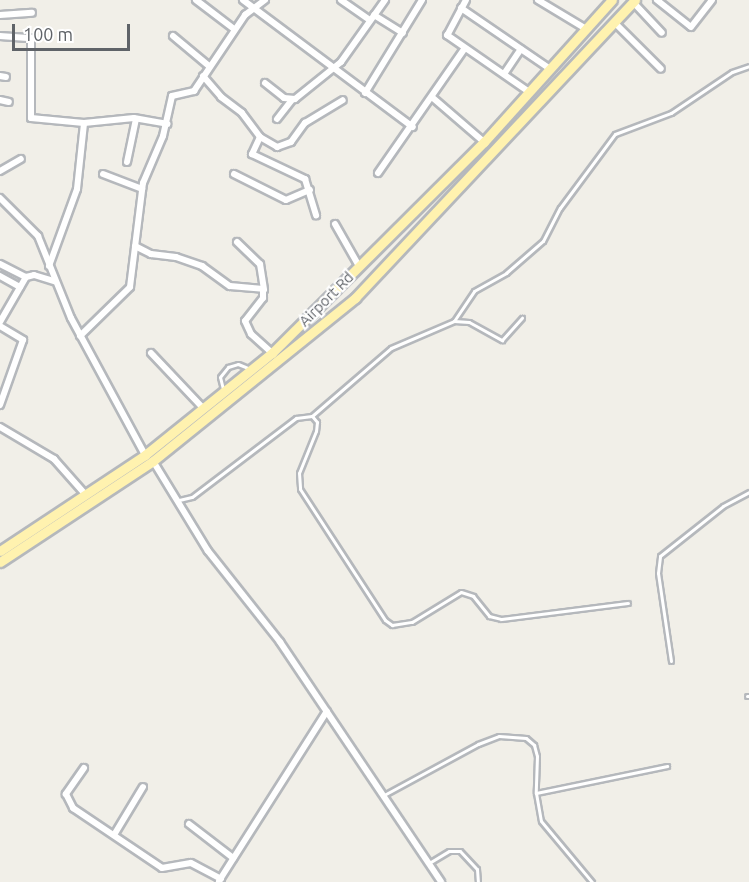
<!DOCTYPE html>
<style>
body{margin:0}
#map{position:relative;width:749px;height:882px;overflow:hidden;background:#f1efe8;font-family:Ubuntu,sans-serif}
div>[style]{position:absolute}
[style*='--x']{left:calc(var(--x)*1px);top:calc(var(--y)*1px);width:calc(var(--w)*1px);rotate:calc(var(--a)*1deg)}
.roads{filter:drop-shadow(2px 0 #b5b8bc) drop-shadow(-2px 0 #b5b8bc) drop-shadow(0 2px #b5b8bc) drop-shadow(0 -2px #b5b8bc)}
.lane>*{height:3px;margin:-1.5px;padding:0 1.5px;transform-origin:1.5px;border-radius:1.5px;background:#fff}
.street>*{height:6px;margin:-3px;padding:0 3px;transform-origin:3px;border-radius:3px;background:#fff}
.primary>*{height:9px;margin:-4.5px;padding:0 4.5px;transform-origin:4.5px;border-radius:4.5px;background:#fff2af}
span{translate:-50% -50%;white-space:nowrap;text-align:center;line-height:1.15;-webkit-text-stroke:4.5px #fff;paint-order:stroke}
.street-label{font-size:15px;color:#5f6368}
.scale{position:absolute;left:12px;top:24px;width:118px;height:27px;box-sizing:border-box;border:3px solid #5f6368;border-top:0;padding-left:8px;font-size:18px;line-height:21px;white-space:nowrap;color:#5f6368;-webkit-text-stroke:4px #fff;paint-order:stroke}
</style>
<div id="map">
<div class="roads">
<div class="lane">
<div style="--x:454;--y:321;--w:36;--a:-56"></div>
<div style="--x:474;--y:291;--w:37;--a:-29"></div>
<div style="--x:506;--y:273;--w:49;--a:-40.9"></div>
<div style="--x:543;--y:241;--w:37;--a:-63"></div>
<div style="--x:560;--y:208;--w:92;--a:-53.4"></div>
<div style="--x:615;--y:134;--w:60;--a:-20.6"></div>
<div style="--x:671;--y:113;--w:73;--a:-33.9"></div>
<div style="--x:732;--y:72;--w:18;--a:-19"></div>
<div style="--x:223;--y:389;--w:12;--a:-104"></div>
<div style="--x:220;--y:377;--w:13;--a:-51"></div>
<div style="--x:228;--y:367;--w:10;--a:-17"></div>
<div style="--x:238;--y:364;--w:11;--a:22"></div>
<div style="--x:312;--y:416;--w:104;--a:-40.7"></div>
<div style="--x:391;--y:348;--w:69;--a:-23.2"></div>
<div style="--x:454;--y:321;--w:15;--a:4"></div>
<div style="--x:469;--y:322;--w:38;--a:29"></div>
<div style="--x:502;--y:340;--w:30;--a:-48"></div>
<div style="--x:179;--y:500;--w:13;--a:-13"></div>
<div style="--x:192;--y:497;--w:131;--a:-37.2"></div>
<div style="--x:296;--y:418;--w:16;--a:-7"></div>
<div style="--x:312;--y:416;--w:8;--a:50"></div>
<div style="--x:317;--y:422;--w:9;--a:96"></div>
<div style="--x:316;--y:431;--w:45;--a:112"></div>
<div style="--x:299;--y:473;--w:16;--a:86"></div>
<div style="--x:300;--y:489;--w:156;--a:57"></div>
<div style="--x:385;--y:620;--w:9;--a:36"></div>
<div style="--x:392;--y:625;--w:20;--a:-9"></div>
<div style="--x:412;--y:622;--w:57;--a:-31.5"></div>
<div style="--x:461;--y:592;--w:13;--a:18"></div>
<div style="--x:473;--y:596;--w:26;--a:51"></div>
<div style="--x:489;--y:616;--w:12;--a:14"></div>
<div style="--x:501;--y:619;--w:128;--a:-7.2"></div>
<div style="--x:671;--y:661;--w:89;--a:-98.4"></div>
<div style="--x:658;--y:573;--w:17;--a:-83"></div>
<div style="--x:660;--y:556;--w:80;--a:-38.4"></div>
<div style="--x:723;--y:506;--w:30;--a:-28"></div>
<div style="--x:747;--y:696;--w:2;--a:0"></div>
<div style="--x:536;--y:793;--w:134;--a:-11.6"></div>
<div style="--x:384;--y:795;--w:107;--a:-28.5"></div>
<div style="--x:478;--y:744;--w:22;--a:-21"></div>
<div style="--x:499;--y:736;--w:27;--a:4"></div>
<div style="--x:526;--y:738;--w:11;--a:41"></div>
<div style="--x:534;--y:745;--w:11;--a:75"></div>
<div style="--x:537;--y:756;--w:37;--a:92"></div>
<div style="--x:536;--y:793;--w:28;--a:80"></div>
<div style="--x:541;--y:821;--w:80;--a:50.1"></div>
<div style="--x:429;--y:863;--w:23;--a:-31"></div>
<div style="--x:449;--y:851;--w:11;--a:0"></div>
<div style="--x:460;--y:851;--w:25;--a:47"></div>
<div style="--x:477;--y:869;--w:13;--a:86"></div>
</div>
<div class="street">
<div style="--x:196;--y:0;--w:48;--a:37.3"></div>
<div style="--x:243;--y:0;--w:212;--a:36.8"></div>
<div style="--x:341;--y:0;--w:35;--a:35"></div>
<div style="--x:466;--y:0;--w:40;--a:118"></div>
<div style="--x:447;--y:35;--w:100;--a:34.8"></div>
<div style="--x:538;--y:0;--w:56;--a:31.1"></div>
<div style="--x:657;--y:0;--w:43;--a:38.5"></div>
<div style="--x:691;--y:27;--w:34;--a:-52"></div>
<div style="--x:633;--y:2;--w:42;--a:46.9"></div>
<div style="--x:461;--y:8;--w:108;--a:34.4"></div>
<div style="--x:0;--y:15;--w:32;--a:-4"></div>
<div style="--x:374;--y:15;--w:34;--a:32"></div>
<div style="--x:614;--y:22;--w:66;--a:45"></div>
<div style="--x:0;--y:36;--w:31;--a:4"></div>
<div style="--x:31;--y:38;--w:80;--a:90"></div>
<div style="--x:31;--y:118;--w:53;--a:5.4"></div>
<div style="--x:173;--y:36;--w:47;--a:39.8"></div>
<div style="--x:504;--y:74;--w:30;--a:-56"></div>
<div style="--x:0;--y:76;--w:6;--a:9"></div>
<div style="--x:203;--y:76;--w:28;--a:49"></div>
<div style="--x:221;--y:97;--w:26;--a:37"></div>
<div style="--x:242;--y:113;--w:30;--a:53"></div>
<div style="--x:260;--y:137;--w:20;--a:30"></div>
<div style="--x:277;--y:147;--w:15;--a:-20"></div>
<div style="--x:291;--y:142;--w:24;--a:-54"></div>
<div style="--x:305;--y:123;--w:44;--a:-31.2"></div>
<div style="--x:265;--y:83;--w:24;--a:38"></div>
<div style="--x:284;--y:98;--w:11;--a:5"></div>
<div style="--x:295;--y:99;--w:59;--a:-38.8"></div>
<div style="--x:341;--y:62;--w:76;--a:-54.6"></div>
<div style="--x:365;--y:93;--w:109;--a:-58.5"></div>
<div style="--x:433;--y:98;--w:67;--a:40.8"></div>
<div style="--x:0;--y:100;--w:9;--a:13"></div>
<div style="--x:277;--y:119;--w:24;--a:-52"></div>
<div style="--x:260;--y:137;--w:19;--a:115"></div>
<div style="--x:252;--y:154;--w:59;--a:25.3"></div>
<div style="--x:305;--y:179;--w:38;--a:73"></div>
<div style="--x:127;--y:162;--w:44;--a:-78.2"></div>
<div style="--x:0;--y:171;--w:24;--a:-30"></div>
<div style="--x:378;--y:173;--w:152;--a:-55.2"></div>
<div style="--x:103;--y:174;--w:42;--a:21"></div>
<div style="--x:234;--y:174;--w:58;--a:26.6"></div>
<div style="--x:286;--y:200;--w:26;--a:-23"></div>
<div style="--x:0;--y:198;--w:54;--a:45"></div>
<div style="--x:38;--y:236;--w:88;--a:68.1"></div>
<div style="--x:71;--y:318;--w:156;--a:61.6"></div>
<div style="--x:335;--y:224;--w:48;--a:60.3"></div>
<div style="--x:237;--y:242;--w:32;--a:44"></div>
<div style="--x:260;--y:264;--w:26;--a:81"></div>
<div style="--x:135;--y:246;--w:18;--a:27"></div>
<div style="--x:151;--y:254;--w:25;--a:7"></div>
<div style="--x:176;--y:257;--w:28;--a:19"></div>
<div style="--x:202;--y:266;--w:34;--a:36"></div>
<div style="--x:230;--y:286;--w:33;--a:5"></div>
<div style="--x:263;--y:289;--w:9;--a:90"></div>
<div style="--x:263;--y:298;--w:29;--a:128"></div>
<div style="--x:245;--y:321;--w:14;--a:65"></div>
<div style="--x:251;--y:334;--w:28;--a:42"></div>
<div style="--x:0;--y:264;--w:29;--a:27"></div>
<div style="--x:49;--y:266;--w:82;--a:-70"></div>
<div style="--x:77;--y:189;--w:66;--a:-83.9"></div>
<div style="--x:84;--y:123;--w:50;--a:-5.7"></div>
<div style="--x:134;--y:118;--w:34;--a:10"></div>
<div style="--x:0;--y:276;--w:23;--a:29"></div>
<div style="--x:0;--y:322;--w:52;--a:-60"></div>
<div style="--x:26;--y:277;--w:8;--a:-14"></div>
<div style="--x:34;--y:275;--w:21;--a:17"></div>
<div style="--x:0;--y:326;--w:27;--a:31"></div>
<div style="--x:23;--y:340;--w:69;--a:109.5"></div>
<div style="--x:80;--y:336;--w:70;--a:-44.4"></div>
<div style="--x:130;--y:287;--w:105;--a:-82.9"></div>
<div style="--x:143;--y:183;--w:51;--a:-66.9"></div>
<div style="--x:163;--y:136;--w:41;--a:-77.3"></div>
<div style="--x:172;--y:96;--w:23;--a:-13"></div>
<div style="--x:194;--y:91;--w:92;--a:-56.1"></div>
<div style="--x:245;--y:15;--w:25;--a:-37"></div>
<div style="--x:151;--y:353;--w:77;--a:46.6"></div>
<div style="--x:0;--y:427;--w:63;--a:30.7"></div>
<div style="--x:54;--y:459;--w:48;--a:48.4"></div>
<div style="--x:153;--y:461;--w:105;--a:58.6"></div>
<div style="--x:208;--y:551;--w:116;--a:51.6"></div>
<div style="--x:280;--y:642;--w:289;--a:56.1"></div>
<div style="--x:84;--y:768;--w:32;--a:125"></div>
<div style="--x:66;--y:794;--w:16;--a:63"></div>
<div style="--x:73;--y:808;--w:107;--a:34"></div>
<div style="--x:162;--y:868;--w:29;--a:-10"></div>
<div style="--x:191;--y:863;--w:34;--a:28"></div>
<div style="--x:189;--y:824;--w:56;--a:37.7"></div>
<div style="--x:114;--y:835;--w:56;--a:-58.9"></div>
<div style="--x:219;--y:881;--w:201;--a:-57.6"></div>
</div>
<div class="primary">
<div style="--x:0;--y:551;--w:174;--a:-33.5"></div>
<div style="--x:145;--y:455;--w:163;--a:-38.8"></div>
<div style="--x:272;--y:353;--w:299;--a:-44.9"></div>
<div style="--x:484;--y:142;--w:191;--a:-48"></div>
<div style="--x:0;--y:562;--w:183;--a:-33.4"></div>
<div style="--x:153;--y:461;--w:260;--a:-38.9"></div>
<div style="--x:355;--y:298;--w:409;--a:-46.8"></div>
</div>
</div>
<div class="street-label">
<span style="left:326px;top:299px;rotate:-45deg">Airport Rd</span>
</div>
<div class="scale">100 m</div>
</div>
